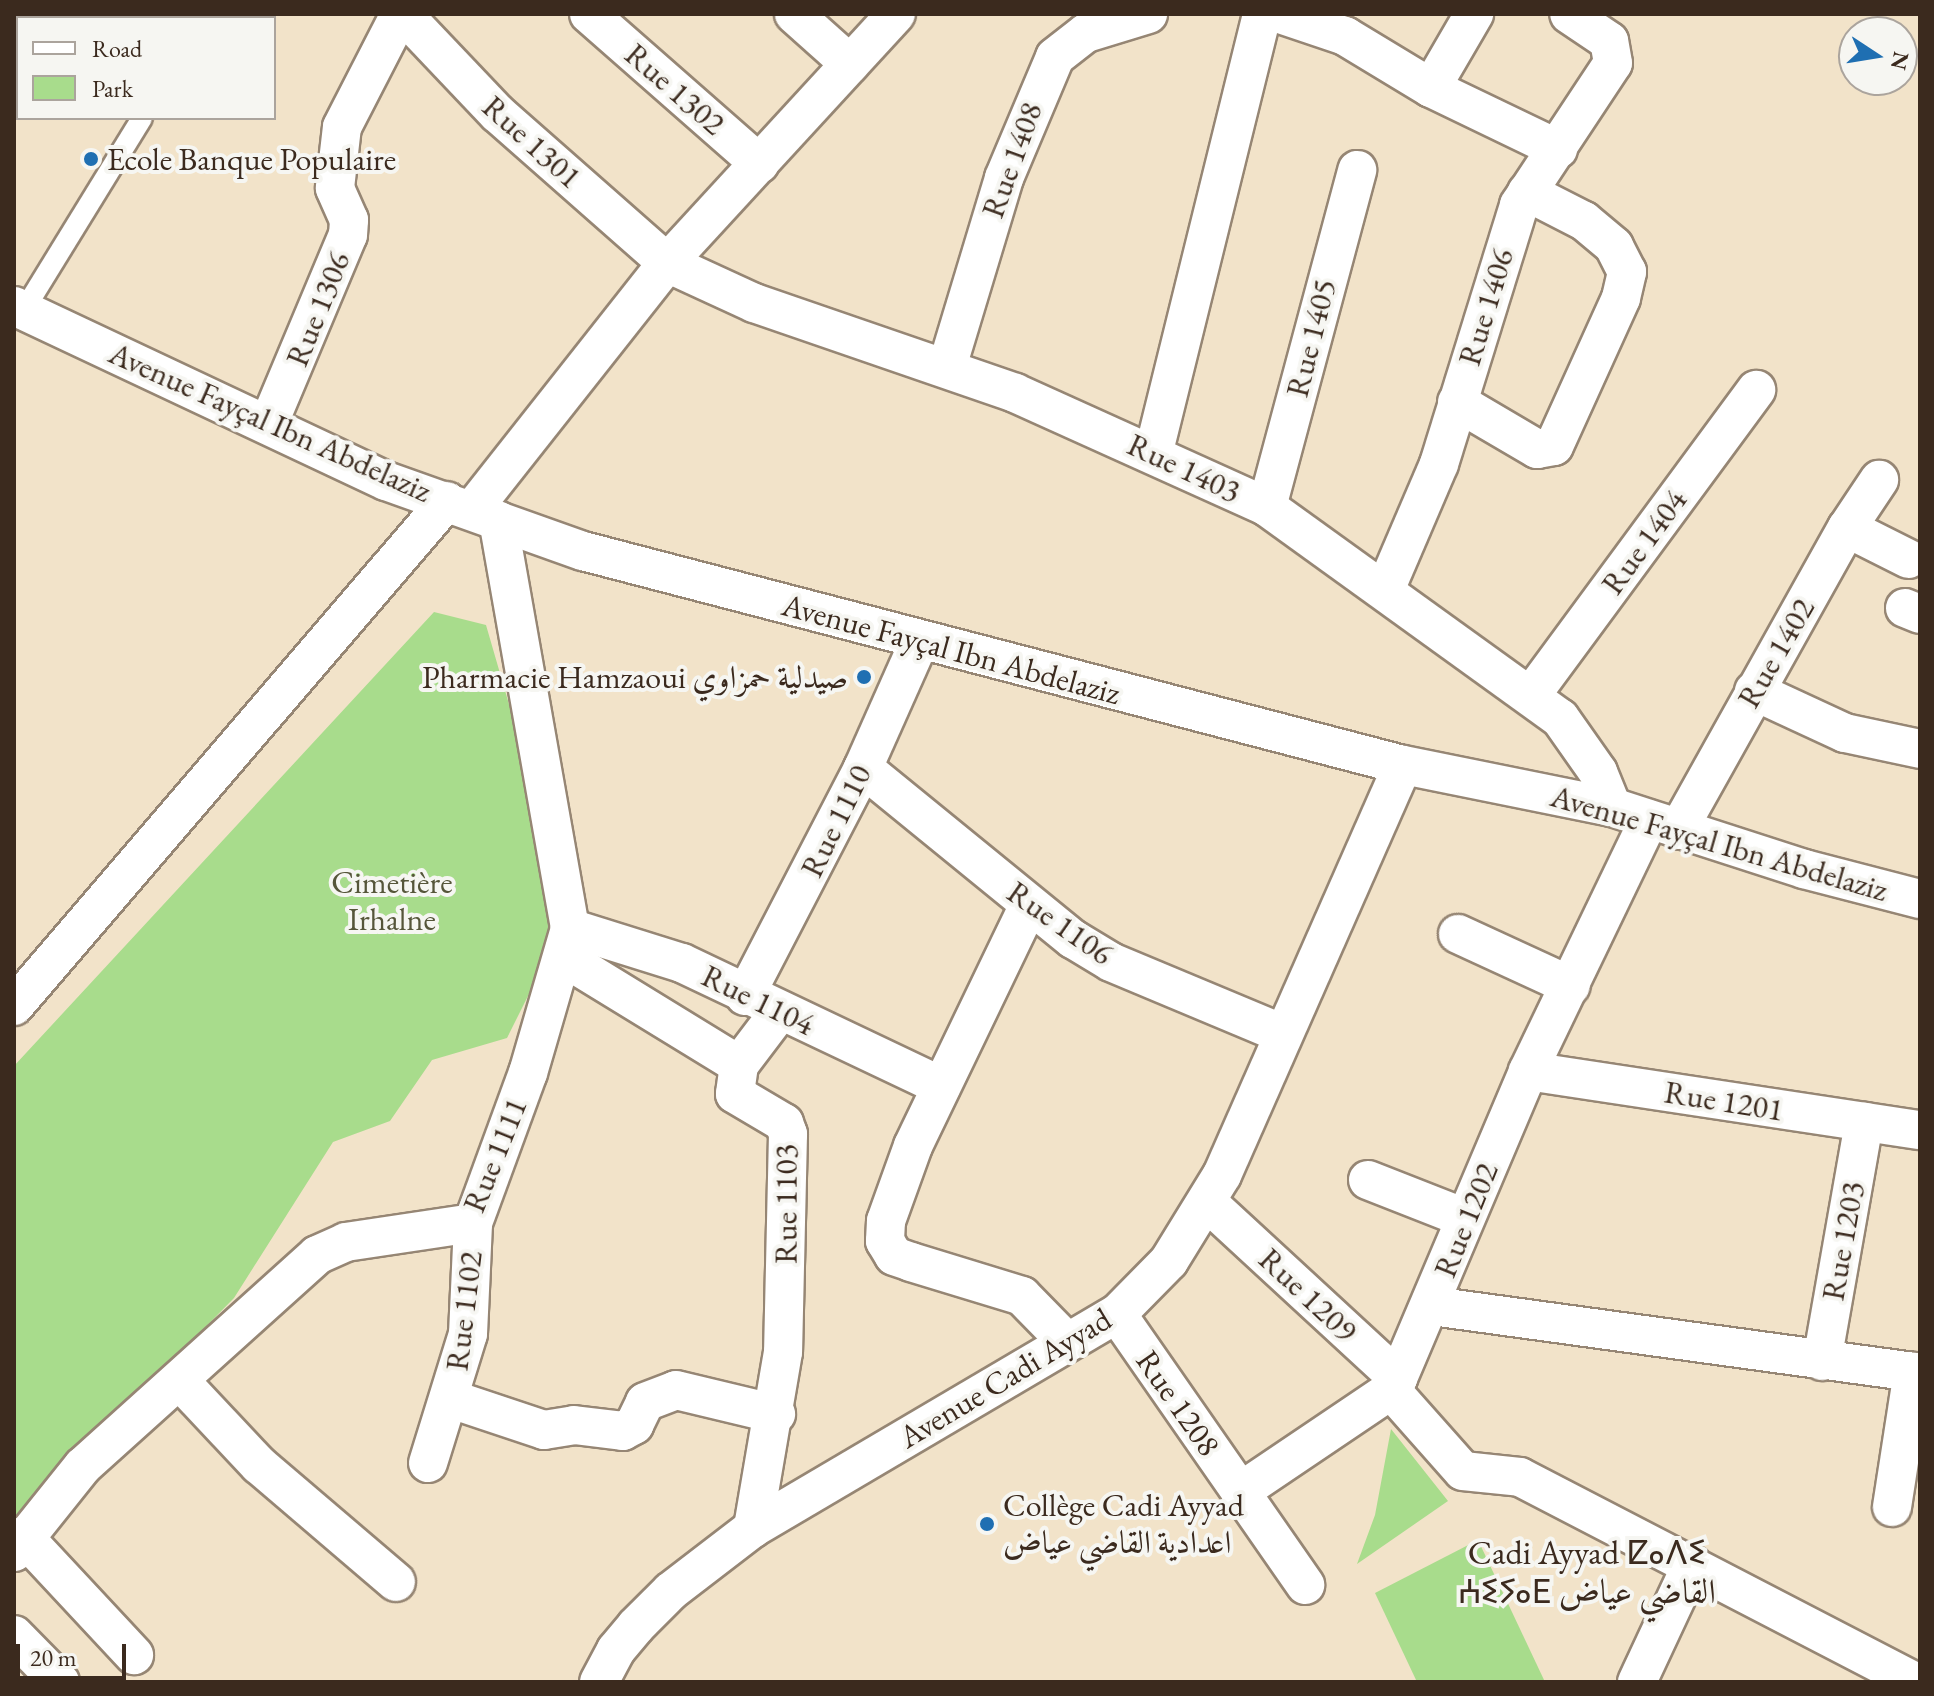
<!DOCTYPE html>
<meta charset="utf-8">
<style>
body{margin:0}
#map{position:relative;width:1934px;height:1696px;overflow:hidden;background:#f2e3c9;font-family:"EB Garamond",Amiri,"Noto Sans Tifinagh",serif}
div>[style]{position:absolute}
[style*='--x']{left:calc(var(--x)*1px);top:calc(var(--y)*1px);width:calc(var(--w)*1px);rotate:calc(var(--a)*1deg)}
.green>*{inset:0;background:#a8dc8c}
.roads{filter:drop-shadow(2px 0 #968674) drop-shadow(-2px 0 #968674) drop-shadow(0 2px #968674) drop-shadow(0 -2px #968674)}
.service>*{height:20px;margin:-10px;padding:0 10px;transform-origin:10px;border-radius:10px;background:#fff}
.minor>*{height:38px;margin:-19px;padding:0 19px;transform-origin:19px;border-radius:19px;background:#fff}
.dots>*{width:22px;height:22px;translate:-50% -50%;box-sizing:border-box;border:4px solid #f6f6f2;border-radius:50%}
span{translate:-50% -50%;white-space:nowrap;text-align:center;line-height:1.15;-webkit-text-stroke:8px #f6f6f2;paint-order:stroke}
.street-label{font-size:32px;color:#3b2a1e}
.poi-label{font-size:32px;color:#3b2a1e}
.left{translate:0 -50%;text-align:left}
.right{translate:-100% -50%;text-align:right}
.park-label{font-size:32px;color:#56563a}
.neighbourhood-label{font-size:34px;color:#3b2a1e}
.frame{position:absolute;inset:0;border:16px solid #3b2a1e;pointer-events:none}
.legend{position:absolute;left:16px;top:16px;width:260px;height:104px;box-sizing:border-box;background:#f6f6f2;border:2px solid #aba49d;margin:0;padding:10px 14px;list-style:none;font-size:24px;color:#3b2a1e}
.legend li{display:flex;align-items:center;gap:16px;height:40px}
.legend b{width:40px;border:2px solid #aba49d}
.north{position:absolute;left:1838px;top:16px;width:80px;height:80px;box-sizing:border-box;background:#f6f6f2;border:2px solid #aba49d;border-radius:50%;rotate:102deg;font-size:22px;font-weight:700;line-height:32px;text-align:center;color:#3b2a1e}
.north::after{content:'';display:block;margin:auto;width:28px;height:36px;background:#1f6fb2;clip-path:polygon(50% 0,100% 100%,50% 72%,0 100%)}
.scale{position:absolute;left:16px;top:1644px;width:110px;height:36px;box-sizing:border-box;border:4px solid #3b2a1e;border-top:0;padding-left:10px;font-size:24px;line-height:28px;white-space:nowrap;color:#3b2a1e;-webkit-text-stroke:6px #f6f6f2;paint-order:stroke}
</style>
<div id="map">
<div class="green">
<div style="clip-path:polygon(434px 612px,486px 625px,558px 873px,557px 938px,507px 1038px,432px 1060px,390px 1121px,333px 1142px,234px 1298px,14px 1522px,14px 1066px)"></div>
<div style="clip-path:polygon(1391px 1429px,1448px 1501px,1357px 1564px,1375px 1515px)"></div>
<div style="clip-path:polygon(1478px 1540px,1545px 1682px,1417px 1682px,1375px 1593px)"></div>
</div>
<div class="roads">
<div class="service">
<div style="--x:206;--y:18;--w:5;--a:-53"></div>
<div style="--x:24;--y:310;--w:225;--a:-58.4"></div>
</div>
<div class="minor">
<div style="--x:403;--y:14;--w:137;--a:46.5"></div>
<div style="--x:497;--y:113;--w:227;--a:41.4"></div>
<div style="--x:667;--y:263;--w:96;--a:24.7"></div>
<div style="--x:754;--y:303;--w:276;--a:19"></div>
<div style="--x:1015;--y:393;--w:277;--a:24.3"></div>
<div style="--x:1267;--y:507;--w:361;--a:35.8"></div>
<div style="--x:1560;--y:718;--w:66;--a:54.9"></div>
<div style="--x:1598;--y:772;--w:38;--a:68"></div>
<div style="--x:589;--y:14;--w:227;--a:41.3"></div>
<div style="--x:794;--y:14;--w:75;--a:41.8"></div>
<div style="--x:1280;--y:14;--w:69;--a:18.7"></div>
<div style="--x:1345;--y:36;--w:100;--a:31.2"></div>
<div style="--x:1431;--y:88;--w:141;--a:25.7"></div>
<div style="--x:1431;--y:88;--w:86;--a:-59.8"></div>
<div style="--x:14;--y:306;--w:411;--a:25.2"></div>
<div style="--x:386;--y:481;--w:209;--a:19.6"></div>
<div style="--x:583;--y:551;--w:847;--a:14.63"></div>
<div style="--x:1403;--y:765;--w:213;--a:11.4"></div>
<div style="--x:1612;--y:807;--w:202;--a:17.9"></div>
<div style="--x:1804;--y:869;--w:120;--a:14.5"></div>
<div style="--x:947;--y:367;--w:197;--a:-73.2"></div>
<div style="--x:1004;--y:178;--w:131;--a:-67.1"></div>
<div style="--x:1055;--y:57;--w:39;--a:-38"></div>
<div style="--x:1086;--y:33;--w:65;--a:-17"></div>
<div style="--x:1457;--y:402;--w:93;--a:30.4"></div>
<div style="--x:1537;--y:449;--w:17;--a:-10"></div>
<div style="--x:1554;--y:446;--w:162;--a:-65.6"></div>
<div style="--x:1621;--y:298;--w:27;--a:-77"></div>
<div style="--x:1627;--y:272;--w:29;--a:-117"></div>
<div style="--x:1614;--y:246;--w:39;--a:-140"></div>
<div style="--x:1584;--y:221;--w:64;--a:-153"></div>
<div style="--x:268;--y:425;--w:206;--a:-67.2"></div>
<div style="--x:348;--y:235;--w:15;--a:-86"></div>
<div style="--x:349;--y:220;--w:35;--a:-114"></div>
<div style="--x:335;--y:188;--w:61;--a:-83.5"></div>
<div style="--x:342;--y:127;--w:127;--a:-62.8"></div>
<div style="--x:1154;--y:451;--w:450;--a:-76.1"></div>
<div style="--x:1267;--y:507;--w:349;--a:-75"></div>
<div style="--x:472;--y:510;--w:315;--a:-51.7"></div>
<div style="--x:667;--y:263;--w:338;--a:-47.4"></div>
<div style="--x:1847;--y:528;--w:69;--a:26.6"></div>
<div style="--x:1385;--y:590;--w:137;--a:-66.8"></div>
<div style="--x:1439;--y:464;--w:271;--a:-72.8"></div>
<div style="--x:1519;--y:205;--w:170;--a:-56.5"></div>
<div style="--x:1613;--y:63;--w:22;--a:-100"></div>
<div style="--x:1609;--y:41;--w:48;--a:-146"></div>
<div style="--x:1905;--y:608;--w:16;--a:22"></div>
<div style="--x:1754;--y:691;--w:100;--a:24.8"></div>
<div style="--x:1845;--y:733;--w:77;--a:12"></div>
<div style="--x:1532;--y:694;--w:378;--a:-53.6"></div>
<div style="--x:863;--y:768;--w:271;--a:39.2"></div>
<div style="--x:1073;--y:939;--w:44;--a:31.2"></div>
<div style="--x:1111;--y:962;--w:186;--a:22.7"></div>
<div style="--x:1678;--y:830;--w:346;--a:-60.8"></div>
<div style="--x:1847;--y:528;--w:58;--a:-56.3"></div>
<div style="--x:1028;--y:907;--w:265;--a:115.7"></div>
<div style="--x:913;--y:1146;--w:80;--a:109.8"></div>
<div style="--x:886;--y:1221;--w:20;--a:93"></div>
<div style="--x:885;--y:1241;--w:17;--a:59"></div>
<div style="--x:894;--y:1256;--w:18;--a:19"></div>
<div style="--x:911;--y:1262;--w:116;--a:17"></div>
<div style="--x:1022;--y:1296;--w:64;--a:45.6"></div>
<div style="--x:570;--y:928;--w:117;--a:17.4"></div>
<div style="--x:682;--y:963;--w:287;--a:25.4"></div>
<div style="--x:1458;--y:934;--w:124;--a:24.7"></div>
<div style="--x:563;--y:957;--w:206;--a:31.5"></div>
<div style="--x:739;--y:1065;--w:29;--a:98"></div>
<div style="--x:735;--y:1094;--w:57;--a:30.6"></div>
<div style="--x:784;--y:1123;--w:12;--a:70"></div>
<div style="--x:788;--y:1134;--w:218;--a:91.3"></div>
<div style="--x:783;--y:1352;--w:179;--a:99.7"></div>
<div style="--x:745;--y:996;--w:257;--a:-62.6"></div>
<div style="--x:863;--y:768;--w:138;--a:-66"></div>
<div style="--x:14;--y:1006;--w:665;--a:-49.39"></div>
<div style="--x:739;--y:1065;--w:68;--a:-52.8"></div>
<div style="--x:1528;--y:1071;--w:396;--a:8.6"></div>
<div style="--x:1368;--y:1180;--w:104;--a:21.4"></div>
<div style="--x:1207;--y:1202;--w:260;--a:42.7"></div>
<div style="--x:1398;--y:1378;--w:14;--a:120"></div>
<div style="--x:1391;--y:1390;--w:182;--a:146"></div>
<div style="--x:1432;--y:1306;--w:493;--a:7.8"></div>
<div style="--x:1117;--y:1314;--w:330;--a:55.2"></div>
<div style="--x:1822;--y:1361;--w:243;--a:-80"></div>
<div style="--x:1398;--y:1378;--w:333;--a:-67"></div>
<div style="--x:1528;--y:1071;--w:279;--a:-64.3"></div>
<div style="--x:181;--y:1382;--w:114;--a:46.8"></div>
<div style="--x:259;--y:1465;--w:180;--a:40.5"></div>
<div style="--x:1391;--y:1390;--w:108;--a:48.4"></div>
<div style="--x:1463;--y:1471;--w:57;--a:6"></div>
<div style="--x:1520;--y:1477;--w:446;--a:27.4"></div>
<div style="--x:451;--y:1399;--w:98;--a:18.4"></div>
<div style="--x:544;--y:1430;--w:30;--a:-9"></div>
<div style="--x:574;--y:1425;--w:49;--a:7"></div>
<div style="--x:623;--y:1431;--w:13;--a:-29"></div>
<div style="--x:634;--y:1425;--w:25;--a:-64"></div>
<div style="--x:645;--y:1402;--w:33;--a:-21"></div>
<div style="--x:676;--y:1390;--w:103;--a:13.5"></div>
<div style="--x:428;--y:1463;--w:135;--a:-72.8"></div>
<div style="--x:468;--y:1334;--w:111;--a:-87.4"></div>
<div style="--x:473;--y:1223;--w:160;--a:-69.9"></div>
<div style="--x:528;--y:1073;--w:151;--a:-73.8"></div>
<div style="--x:570;--y:928;--w:414;--a:-100"></div>
<div style="--x:1892;--y:1507;--w:137;--a:-81.2"></div>
<div style="--x:23;--y:1536;--w:163;--a:47"></div>
<div style="--x:14;--y:1552;--w:110;--a:-51.3"></div>
<div style="--x:83;--y:1466;--w:315;--a:-42"></div>
<div style="--x:317;--y:1255;--w:32;--a:-24"></div>
<div style="--x:346;--y:1242;--w:128;--a:-8.5"></div>
<div style="--x:14;--y:1635;--w:66;--a:45.6"></div>
<div style="--x:599;--y:1682;--w:36;--a:-62"></div>
<div style="--x:616;--y:1650;--w:31;--a:-50"></div>
<div style="--x:636;--y:1626;--w:49;--a:-45"></div>
<div style="--x:671;--y:1591;--w:103;--a:-37.5"></div>
<div style="--x:753;--y:1528;--w:422;--a:-30.5"></div>
<div style="--x:1117;--y:1314;--w:74;--a:-45.5"></div>
<div style="--x:1169;--y:1261;--w:101;--a:-58.4"></div>
<div style="--x:1222;--y:1175;--w:448;--a:-66.2"></div>
<div style="--x:1637;--y:1682;--w:130;--a:-65"></div>
</div>
</div>
<div class="dots">
<div style="left:91px;top:159px;background:#1f6fb2"></div>
<div style="left:864px;top:677px;background:#1f6fb2"></div>
<div style="left:987px;top:1524px;background:#1f6fb2"></div>
</div>
<div class="street-label">
<span style="left:675px;top:89px;rotate:41deg">Rue 1302</span>
<span style="left:532px;top:142px;rotate:42deg">Rue 1301</span>
<span style="left:1012px;top:160px;rotate:-70deg">Rue 1408</span>
<span style="left:1486px;top:307px;rotate:-73deg">Rue 1406</span>
<span style="left:318px;top:309px;rotate:-68deg">Rue 1306</span>
<span style="left:1311px;top:338px;rotate:-76deg">Rue 1405</span>
<span style="left:270px;top:422px;rotate:24deg">Avenue Fayçal Ibn Abdelaziz</span>
<span style="left:1184px;top:468px;rotate:25deg">Rue 1403</span>
<span style="left:1644px;top:542px;rotate:-54deg">Rue 1404</span>
<span style="left:951px;top:649px;rotate:15deg">Avenue Fayçal Ibn Abdelaziz</span>
<span style="left:1776px;top:653px;rotate:-60deg">Rue 1402</span>
<span style="left:836px;top:821px;rotate:-64deg">Rue 1110</span>
<span style="left:1719px;top:843px;rotate:16deg">Avenue Fayçal Ibn Abdelaziz</span>
<span style="left:1060px;top:923px;rotate:35deg">Rue 1106</span>
<span style="left:758px;top:1000px;rotate:26deg">Rue 1104</span>
<span style="left:1724px;top:1101px;rotate:9deg">Rue 1201</span>
<span style="left:495px;top:1155px;rotate:-68deg">Rue 1111</span>
<span style="left:786px;top:1204px;rotate:-90deg">Rue 1103</span>
<span style="left:1466px;top:1220px;rotate:-68deg">Rue 1202</span>
<span style="left:1843px;top:1241px;rotate:-80deg">Rue 1203</span>
<span style="left:1308px;top:1295px;rotate:43deg">Rue 1209</span>
<span style="left:464px;top:1311px;rotate:-83deg">Rue 1102</span>
<span style="left:1005px;top:1378px;rotate:-31deg">Avenue Cadi Ayyad</span>
<span style="left:1178px;top:1403px;rotate:55deg">Rue 1208</span>
</div>
<div class="poi-label">
<span class="left" style="left:107px;top:159px">Ecole Banque Populaire</span>
<span class="right" style="left:848px;top:677px">Pharmacie Hamzaoui صيدلية حمزاوي</span>
<span class="left" style="left:1003px;top:1524px">Collège Cadi Ayyad<br>اعدادية القاضي عياض</span>
</div>
<div class="park-label">
<span style="left:392px;top:901px">Cimetière<br>Irhalne</span>
</div>
<div class="neighbourhood-label">
<span style="left:1587px;top:1572px">Cadi Ayyad ⵇⴰⴷⵉ<br>ⵄⵉⵢⴰⴹ القاضي عياض</span>
</div>
<div class="frame"></div>
<ul class="legend">
<li><b style="height:10px;background:#fff"></b>Road</li>
<li><b style="height:22px;background:#a8dc8c"></b>Park</li>
</ul>
<div class="north">N</div>
<div class="scale">20 m</div>
</div>
